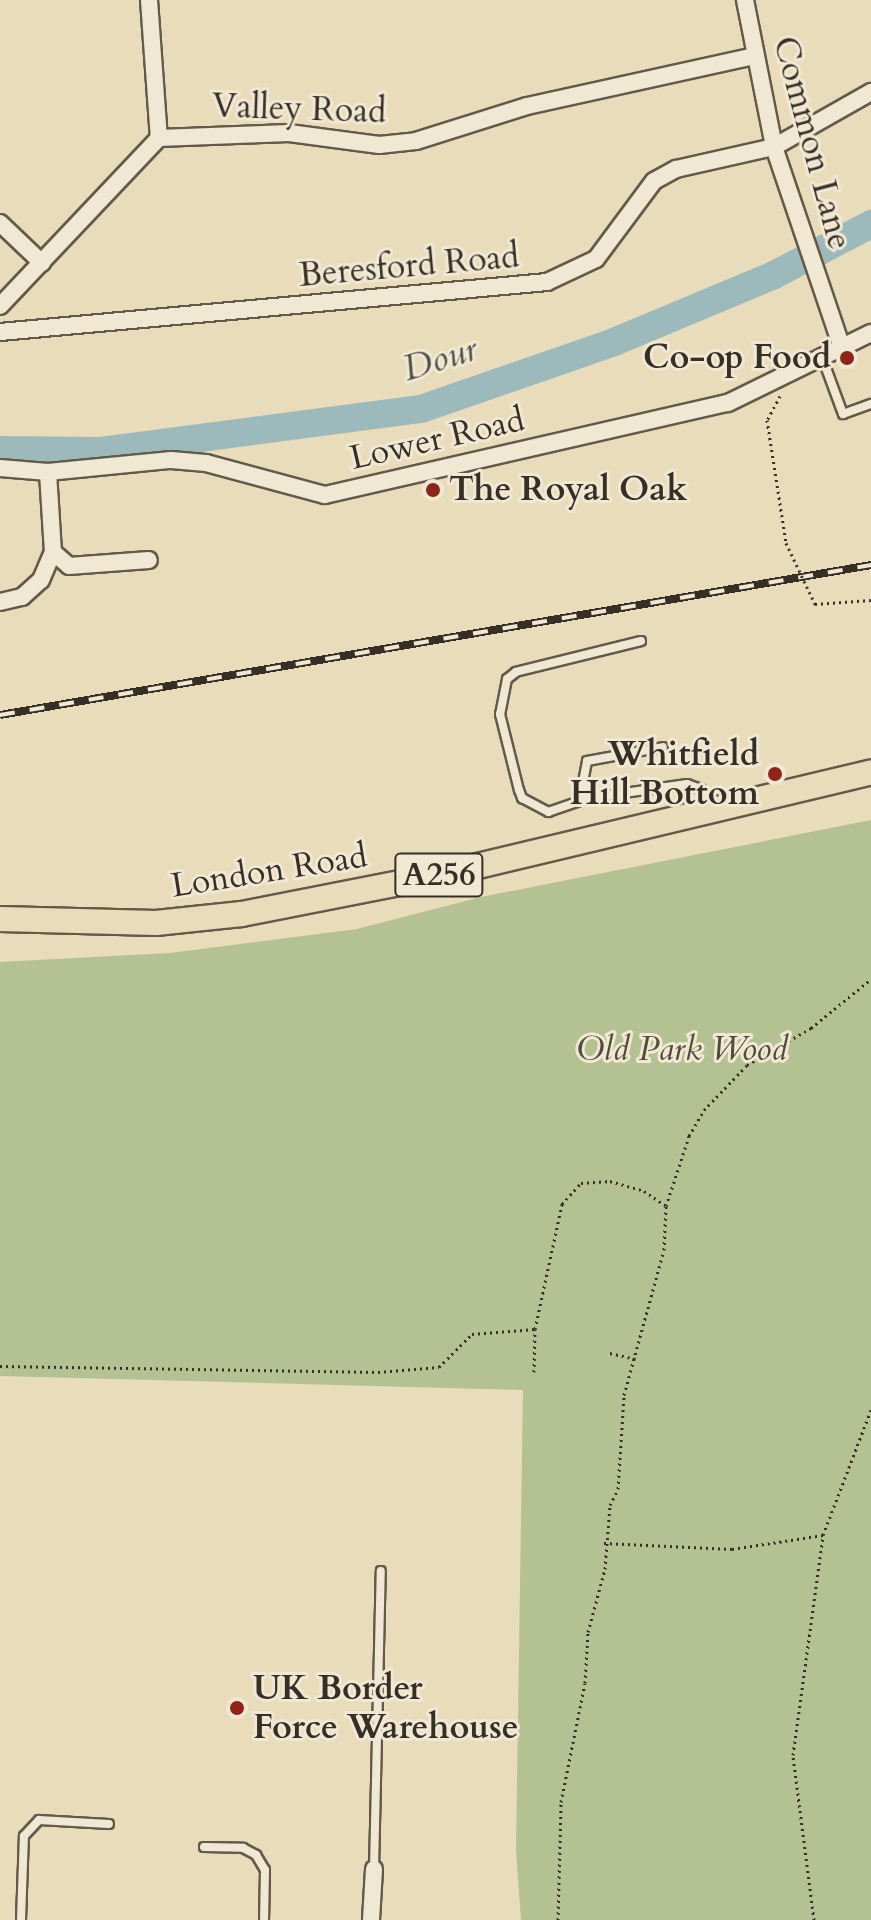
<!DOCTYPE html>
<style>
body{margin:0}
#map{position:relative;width:871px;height:1920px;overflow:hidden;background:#e8dcbb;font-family:Cardo,serif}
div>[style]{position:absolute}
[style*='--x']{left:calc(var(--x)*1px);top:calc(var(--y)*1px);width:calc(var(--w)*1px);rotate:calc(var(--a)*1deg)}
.green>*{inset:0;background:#b4c192}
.river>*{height:28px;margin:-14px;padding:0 14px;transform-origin:14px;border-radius:14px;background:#9cb9bb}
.path>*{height:3px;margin-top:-1.5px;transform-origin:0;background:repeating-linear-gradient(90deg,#372e25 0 2px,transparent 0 6px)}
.roads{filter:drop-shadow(2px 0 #635a4a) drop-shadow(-2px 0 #635a4a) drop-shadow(0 2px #635a4a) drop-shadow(0 -2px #635a4a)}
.service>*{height:8px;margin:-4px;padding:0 4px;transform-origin:4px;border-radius:4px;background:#f0e8d3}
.minor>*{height:16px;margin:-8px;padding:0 8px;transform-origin:8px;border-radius:8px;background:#f0e8d3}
.primary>*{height:24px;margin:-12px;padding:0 12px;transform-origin:12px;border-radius:12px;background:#e8dcbb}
.rail>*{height:8px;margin-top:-4px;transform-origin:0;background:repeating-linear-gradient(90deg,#f0e8d3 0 15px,#372e25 0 30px);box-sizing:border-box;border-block:2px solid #372e25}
.path-bridge>*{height:3px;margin-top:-1.5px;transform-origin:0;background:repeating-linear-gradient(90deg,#372e25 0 2px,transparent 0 6px)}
.dots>*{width:22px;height:22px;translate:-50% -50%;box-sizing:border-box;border:4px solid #f0e8d3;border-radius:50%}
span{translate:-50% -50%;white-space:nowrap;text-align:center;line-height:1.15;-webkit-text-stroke:6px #f0e8d3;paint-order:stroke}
.shield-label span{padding:2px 6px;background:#f0e8d3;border:2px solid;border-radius:6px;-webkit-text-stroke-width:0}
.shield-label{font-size:32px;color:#372e25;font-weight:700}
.street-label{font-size:34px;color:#372e25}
.poi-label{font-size:34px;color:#372e25;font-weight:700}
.right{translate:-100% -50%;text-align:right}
.left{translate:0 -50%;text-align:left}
.park-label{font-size:34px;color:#504b3b;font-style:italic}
.water-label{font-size:36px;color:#50514a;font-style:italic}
</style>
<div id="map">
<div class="green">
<div style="clip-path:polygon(871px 820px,871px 1920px,521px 1920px,516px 1850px,523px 1390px,0 1376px,0 962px,170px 953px,357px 929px,481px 897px)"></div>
</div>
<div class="river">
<div style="--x:0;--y:450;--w:101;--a:0.6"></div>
<div style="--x:101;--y:451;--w:323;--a:-7.5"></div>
<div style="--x:421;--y:409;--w:204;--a:-19.1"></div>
<div style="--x:614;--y:342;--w:173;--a:-22.7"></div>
<div style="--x:774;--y:275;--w:110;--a:-27.7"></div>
</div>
<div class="path">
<div style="--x:780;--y:396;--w:27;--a:118"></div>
<div style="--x:767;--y:420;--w:124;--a:81.2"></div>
<div style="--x:815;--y:604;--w:56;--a:-4.1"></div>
<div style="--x:610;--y:1353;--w:26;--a:13"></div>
<div style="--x:0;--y:1366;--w:378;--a:0.9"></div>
<div style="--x:378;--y:1372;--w:61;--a:-4.7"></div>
<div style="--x:439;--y:1367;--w:47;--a:-45"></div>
<div style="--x:472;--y:1334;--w:63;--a:-4.5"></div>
<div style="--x:534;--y:1372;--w:43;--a:-88.7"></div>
<div style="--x:535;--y:1329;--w:128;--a:-77.8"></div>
<div style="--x:562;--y:1204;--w:28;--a:-48"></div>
<div style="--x:581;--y:1183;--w:29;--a:-4"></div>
<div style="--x:610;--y:1181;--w:35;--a:16"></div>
<div style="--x:644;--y:1191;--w:27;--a:34"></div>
<div style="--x:604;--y:1543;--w:128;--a:2.7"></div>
<div style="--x:732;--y:1549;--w:92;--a:-8.7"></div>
<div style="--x:558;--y:1920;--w:118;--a:-88.5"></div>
<div style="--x:561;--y:1802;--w:121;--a:-78.6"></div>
<div style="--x:585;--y:1683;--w:51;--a:-86.6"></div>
<div style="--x:588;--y:1632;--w:65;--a:-74.9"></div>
<div style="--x:605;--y:1569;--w:64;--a:-85.5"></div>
<div style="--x:610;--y:1505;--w:18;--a:-63"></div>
<div style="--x:618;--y:1489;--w:94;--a:-86.3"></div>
<div style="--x:624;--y:1395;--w:150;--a:-74.6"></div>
<div style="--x:664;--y:1250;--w:44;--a:-87.4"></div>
<div style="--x:666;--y:1206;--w:74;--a:-71.8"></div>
<div style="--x:689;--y:1136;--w:30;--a:-60"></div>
<div style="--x:704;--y:1110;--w:62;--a:-46.3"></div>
<div style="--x:747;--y:1065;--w:74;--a:-30"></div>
<div style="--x:811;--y:1028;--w:77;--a:-39.2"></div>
<div style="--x:814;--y:1920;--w:166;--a:-97.3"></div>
<div style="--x:793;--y:1755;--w:222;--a:-82.2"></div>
<div style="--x:823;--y:1535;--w:134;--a:-69"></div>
</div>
<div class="roads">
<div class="service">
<div style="--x:822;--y:357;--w:61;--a:69.8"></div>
<div style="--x:843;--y:414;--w:30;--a:-20"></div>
<div style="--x:641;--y:641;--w:129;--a:166.1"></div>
<div style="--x:516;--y:672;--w:11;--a:142"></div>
<div style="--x:507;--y:679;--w:36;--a:101"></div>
<div style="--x:500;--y:714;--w:78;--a:76"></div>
<div style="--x:519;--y:790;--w:9;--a:69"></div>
<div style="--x:522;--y:798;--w:30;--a:28"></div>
<div style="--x:548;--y:812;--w:43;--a:-18.9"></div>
<div style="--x:589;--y:798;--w:99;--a:-8.1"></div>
<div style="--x:687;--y:784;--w:15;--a:20"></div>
<div style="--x:701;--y:789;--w:21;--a:55"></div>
<div style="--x:589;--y:798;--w:17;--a:-111"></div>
<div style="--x:583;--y:782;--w:21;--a:-79"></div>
<div style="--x:587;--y:761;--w:77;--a:-10.4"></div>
<div style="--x:204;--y:1847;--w:39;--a:1"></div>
<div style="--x:243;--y:1848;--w:15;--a:28"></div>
<div style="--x:256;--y:1855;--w:17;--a:59"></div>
<div style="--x:265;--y:1870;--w:50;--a:91.1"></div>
<div style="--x:374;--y:1869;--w:298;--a:-88.7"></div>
<div style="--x:21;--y:1920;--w:84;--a:-88"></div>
<div style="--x:24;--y:1836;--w:22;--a:-47"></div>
<div style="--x:39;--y:1820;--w:70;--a:3.3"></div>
</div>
<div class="minor">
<div style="--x:149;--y:0;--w:138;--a:85.9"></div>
<div style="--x:745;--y:0;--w:150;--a:78.8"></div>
<div style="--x:774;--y:147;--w:209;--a:71.3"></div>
<div style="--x:0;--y:223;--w:58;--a:43.6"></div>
<div style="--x:0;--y:306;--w:231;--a:-46.6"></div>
<div style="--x:159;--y:138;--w:130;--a:-2.2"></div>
<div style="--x:289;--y:133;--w:91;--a:7.6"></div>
<div style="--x:379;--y:145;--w:37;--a:-6"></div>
<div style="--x:416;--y:141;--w:116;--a:-17.5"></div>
<div style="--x:527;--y:106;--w:233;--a:-12.4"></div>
<div style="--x:0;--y:332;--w:549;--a:-5.22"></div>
<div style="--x:547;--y:282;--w:54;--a:-25.1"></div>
<div style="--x:596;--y:259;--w:97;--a:-53.4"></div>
<div style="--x:654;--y:181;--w:25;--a:-29"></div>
<div style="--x:676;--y:169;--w:100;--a:-12.7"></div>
<div style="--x:774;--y:147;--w:112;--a:-29.6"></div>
<div style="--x:0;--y:468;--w:48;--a:4.8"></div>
<div style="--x:48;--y:472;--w:124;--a:-5.6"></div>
<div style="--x:171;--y:460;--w:35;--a:5"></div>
<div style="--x:206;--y:463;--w:123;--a:15.1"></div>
<div style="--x:325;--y:495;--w:413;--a:-12.9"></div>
<div style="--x:728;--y:403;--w:159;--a:-26.1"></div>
<div style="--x:53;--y:552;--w:21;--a:41"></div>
<div style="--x:69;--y:566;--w:80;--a:-4.3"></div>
<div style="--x:0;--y:602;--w:23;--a:-13"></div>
<div style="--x:22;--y:597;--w:25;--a:-42"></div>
<div style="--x:41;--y:580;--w:30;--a:-67"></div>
<div style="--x:53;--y:552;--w:80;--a:-93.6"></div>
<div style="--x:371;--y:1920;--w:51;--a:-86.6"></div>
</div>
<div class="primary">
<div style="--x:0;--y:919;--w:156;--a:1.5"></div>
<div style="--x:156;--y:923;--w:86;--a:-6"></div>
<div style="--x:242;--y:914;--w:202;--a:-11.1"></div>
<div style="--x:440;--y:875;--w:443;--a:-13.4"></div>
</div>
</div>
<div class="rail">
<div style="--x:0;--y:715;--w:884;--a:-9.77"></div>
</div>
<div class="path-bridge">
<div style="--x:786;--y:543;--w:68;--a:64.6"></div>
</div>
<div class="dots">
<div style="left:847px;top:358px;background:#8f2418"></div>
<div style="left:433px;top:490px;background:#8f2418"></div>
<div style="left:775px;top:774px;background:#8f2418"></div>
<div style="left:237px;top:1708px;background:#8f2418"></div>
</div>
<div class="shield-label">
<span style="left:439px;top:875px">A256</span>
</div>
<div class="street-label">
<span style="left:299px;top:109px;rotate:2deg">Valley Road</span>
<span style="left:812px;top:143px;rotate:75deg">Common Lane</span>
<span style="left:409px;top:266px;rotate:-5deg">Beresford Road</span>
<span style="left:437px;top:439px;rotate:-13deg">Lower Road</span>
<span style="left:269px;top:871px;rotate:-9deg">London Road</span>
</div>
<div class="poi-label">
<span class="right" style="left:831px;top:358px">Co-op Food</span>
<span class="left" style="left:449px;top:490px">The Royal Oak</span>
<span class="right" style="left:759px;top:774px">Whitfield<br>Hill Bottom</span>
<span class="left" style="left:253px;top:1708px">UK Border<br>Force Warehouse</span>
</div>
<div class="park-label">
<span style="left:682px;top:1050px">Old Park Wood</span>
</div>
<div class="water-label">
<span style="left:440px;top:359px;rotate:-17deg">Dour</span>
</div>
</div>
